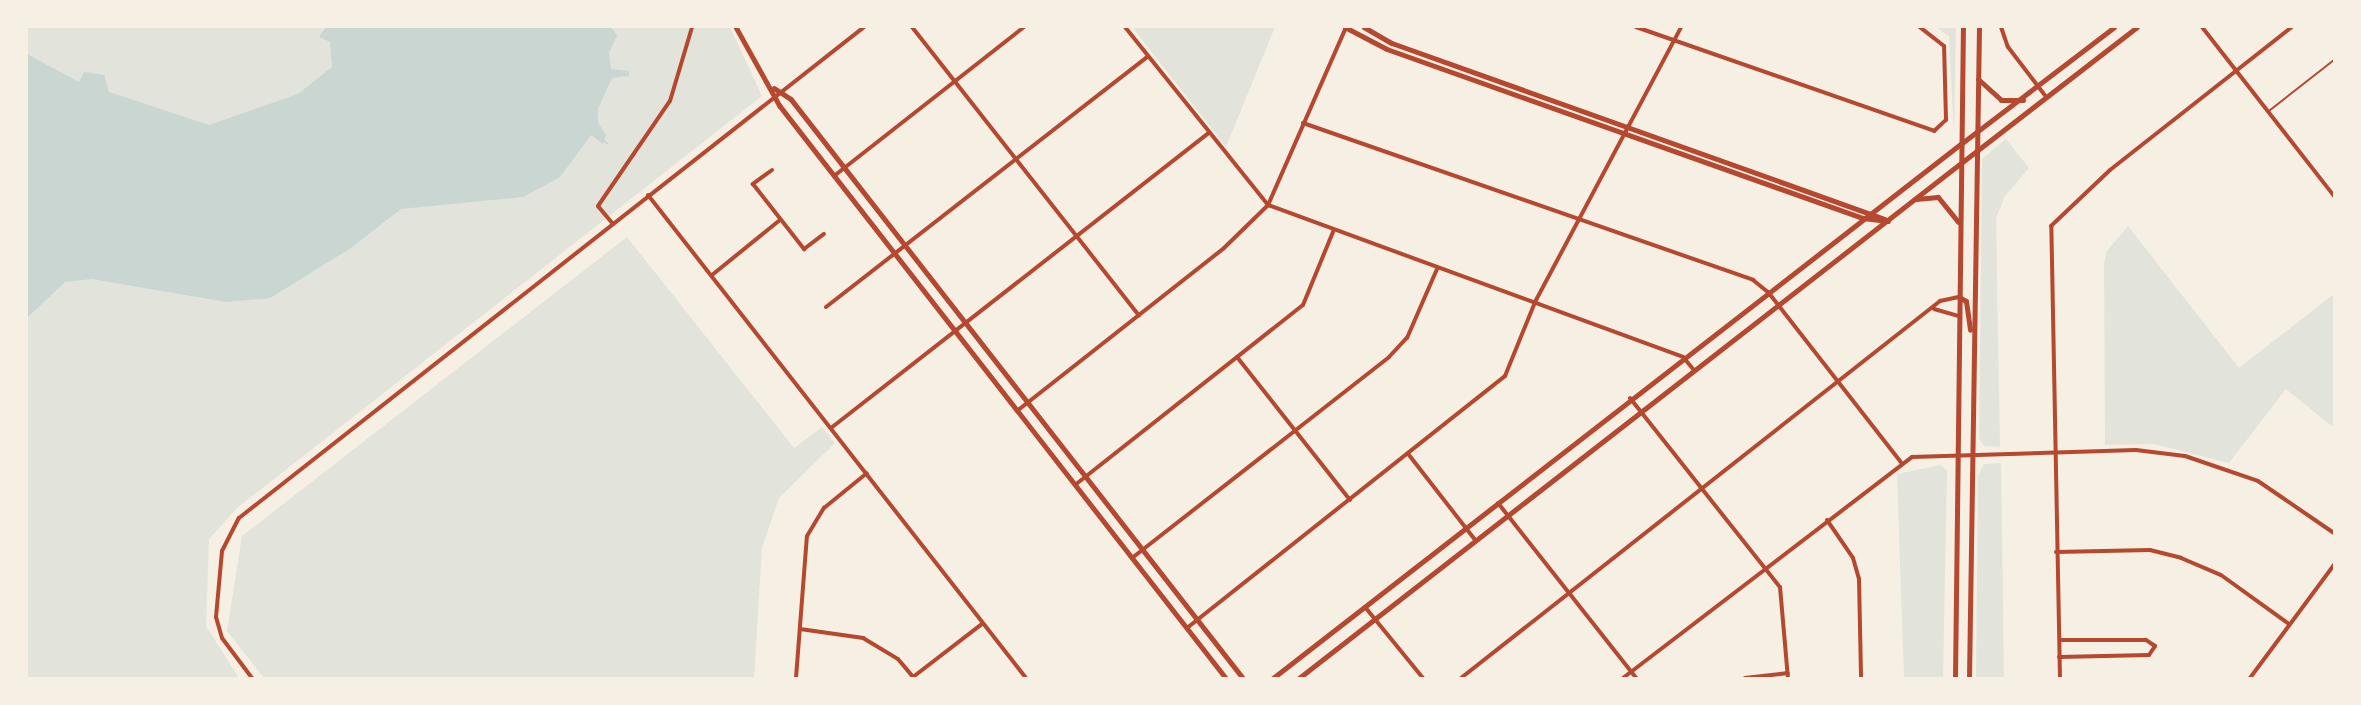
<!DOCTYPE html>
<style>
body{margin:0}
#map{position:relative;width:2361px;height:705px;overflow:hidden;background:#f6efe4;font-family:"IBM Plex Sans",sans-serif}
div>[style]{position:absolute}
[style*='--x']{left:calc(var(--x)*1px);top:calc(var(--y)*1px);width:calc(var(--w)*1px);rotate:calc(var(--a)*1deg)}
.green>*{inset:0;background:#e2e4dc}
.water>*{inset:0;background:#c9d6d2}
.stream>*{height:2px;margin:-1px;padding:0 1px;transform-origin:1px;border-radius:1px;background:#c9d6d2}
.service>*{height:1.5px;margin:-0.75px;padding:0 0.75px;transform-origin:0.75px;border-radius:0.75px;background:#b5482f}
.minor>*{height:4px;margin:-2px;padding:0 2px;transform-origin:2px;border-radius:2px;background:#b5482f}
.tertiary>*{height:4.5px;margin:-2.25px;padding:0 2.25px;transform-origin:2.25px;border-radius:2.25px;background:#b5482f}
.secondary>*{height:5px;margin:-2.5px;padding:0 2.5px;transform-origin:2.5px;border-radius:2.5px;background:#b5482f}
.primary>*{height:5px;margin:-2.5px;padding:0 2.5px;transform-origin:2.5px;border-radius:2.5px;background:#b5482f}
span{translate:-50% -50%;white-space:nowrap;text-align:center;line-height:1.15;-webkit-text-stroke:5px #f6efe4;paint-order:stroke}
.frame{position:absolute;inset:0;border:28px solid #f6efe4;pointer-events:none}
</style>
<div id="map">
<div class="green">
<div style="clip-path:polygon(27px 27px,730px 27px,762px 96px,237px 508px,209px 539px,206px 626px,239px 678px,27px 678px)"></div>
<div style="clip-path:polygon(1132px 27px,1275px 27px,1226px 147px)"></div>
<div style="clip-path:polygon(1936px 27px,1956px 27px,1954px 135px,1949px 36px)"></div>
<div style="clip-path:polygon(2006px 139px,2029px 168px,2005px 196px,1996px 218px,2000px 447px,1984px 446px,1979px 438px,1982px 159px)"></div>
<div style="clip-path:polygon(2128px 226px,2239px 368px,2334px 294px,2334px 428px,2286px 389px,2229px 463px,2154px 444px,2105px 445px,2104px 263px,2107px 251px)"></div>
<div style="clip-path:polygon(627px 237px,794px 448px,822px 427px,835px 443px,779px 498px,762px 548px,754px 678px,264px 678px,227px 631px,242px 536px)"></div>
<div style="clip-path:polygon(2001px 463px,2004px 678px,1976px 678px,1978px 476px,1984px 464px)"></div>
<div style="clip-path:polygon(1941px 465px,1947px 470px,1943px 678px,1904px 678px,1897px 474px)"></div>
</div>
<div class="water">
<div style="clip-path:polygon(326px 27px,611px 27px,617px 35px,609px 53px,611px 69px,629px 71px,629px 76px,612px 78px,598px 109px,598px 123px,606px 135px,603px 144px,591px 135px,560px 177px,523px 197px,401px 209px,351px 248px,270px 298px,226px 302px,92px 279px,65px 282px,27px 318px,27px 54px,79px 82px,84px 72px,104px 75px,109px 92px,209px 125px,298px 94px,332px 67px,330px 42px,319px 37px)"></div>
</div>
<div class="stream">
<div style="--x:604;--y:141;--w:4;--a:34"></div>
</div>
<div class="service">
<div style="--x:2269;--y:111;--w:83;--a:-38.1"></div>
</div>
<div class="minor">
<div style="--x:912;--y:27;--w:367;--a:51.8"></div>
<div style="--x:1125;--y:27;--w:228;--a:51.2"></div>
<div style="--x:1268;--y:205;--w:442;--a:20.1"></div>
<div style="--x:1683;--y:357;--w:17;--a:50"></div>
<div style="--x:1636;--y:27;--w:316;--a:19.2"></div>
<div style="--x:1934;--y:131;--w:16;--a:-43"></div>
<div style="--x:1946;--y:120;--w:74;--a:-91.5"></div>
<div style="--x:1944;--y:46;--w:31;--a:-142"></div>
<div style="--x:2001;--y:27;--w:21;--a:71"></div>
<div style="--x:2008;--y:47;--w:64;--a:52.6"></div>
<div style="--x:2202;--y:27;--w:214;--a:52"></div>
<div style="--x:1303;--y:123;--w:477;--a:19.2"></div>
<div style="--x:1753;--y:280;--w:19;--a:39"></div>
<div style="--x:1768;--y:292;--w:216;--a:52"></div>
<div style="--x:772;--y:170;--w:24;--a:144"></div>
<div style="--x:753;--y:184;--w:83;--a:51.9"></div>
<div style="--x:804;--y:249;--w:25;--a:-37"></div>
<div style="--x:834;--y:176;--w:241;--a:-38.1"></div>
<div style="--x:648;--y:195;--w:613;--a:51.95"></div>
<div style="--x:613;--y:224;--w:23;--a:-130"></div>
<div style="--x:598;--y:206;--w:127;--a:-55.6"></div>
<div style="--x:670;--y:101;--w:77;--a:-73.4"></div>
<div style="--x:712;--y:275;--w:87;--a:-39"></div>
<div style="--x:826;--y:307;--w:408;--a:-37.9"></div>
<div style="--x:1934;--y:309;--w:26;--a:16"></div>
<div style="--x:1237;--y:357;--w:182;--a:51.7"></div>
<div style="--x:1630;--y:398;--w:241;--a:51.6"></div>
<div style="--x:1780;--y:587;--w:91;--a:85"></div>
<div style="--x:1017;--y:411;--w:263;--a:-38.2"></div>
<div style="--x:1224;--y:248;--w:62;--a:-44.3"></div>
<div style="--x:1268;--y:205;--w:194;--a:-66.3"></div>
<div style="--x:831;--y:428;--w:479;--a:-38"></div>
<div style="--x:1409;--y:455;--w:109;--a:52.1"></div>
<div style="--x:1075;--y:485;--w:290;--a:-38.3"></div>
<div style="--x:1303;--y:305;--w:79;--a:-67.7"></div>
<div style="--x:1498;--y:503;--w:223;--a:51.7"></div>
<div style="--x:1827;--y:520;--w:46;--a:55.6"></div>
<div style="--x:1853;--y:558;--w:22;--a:74"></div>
<div style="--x:1859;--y:579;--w:99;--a:88.8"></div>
<div style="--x:2056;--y:552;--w:94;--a:-1.2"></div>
<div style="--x:2150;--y:550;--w:32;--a:14"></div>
<div style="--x:2181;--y:558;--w:43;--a:23"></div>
<div style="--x:2221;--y:575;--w:84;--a:35.8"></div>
<div style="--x:1132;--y:558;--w:326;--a:-38"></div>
<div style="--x:1389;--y:357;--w:26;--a:-47"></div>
<div style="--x:1407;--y:338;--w:75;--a:-66.5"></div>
<div style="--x:1365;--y:607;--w:92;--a:50.8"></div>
<div style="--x:1187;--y:628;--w:406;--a:-38.4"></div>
<div style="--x:1505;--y:376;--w:80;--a:-67.9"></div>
<div style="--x:1535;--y:302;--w:311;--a:-62"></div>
<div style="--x:800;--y:629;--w:64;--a:8.1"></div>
<div style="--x:863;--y:638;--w:41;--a:31"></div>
<div style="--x:898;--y:659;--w:25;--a:50"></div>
<div style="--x:2059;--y:657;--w:90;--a:-1.3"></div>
<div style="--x:2149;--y:655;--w:11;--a:-56"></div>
<div style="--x:2155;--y:646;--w:11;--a:-146"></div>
<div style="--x:2146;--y:640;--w:86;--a:180"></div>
<div style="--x:913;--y:677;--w:88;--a:-37.6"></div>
<div style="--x:252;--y:678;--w:50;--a:-126.9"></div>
<div style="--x:222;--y:638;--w:22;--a:-106"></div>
<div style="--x:216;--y:617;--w:66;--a:-84.8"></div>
<div style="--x:222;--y:551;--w:37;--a:-63"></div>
<div style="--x:239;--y:518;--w:795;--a:-38.15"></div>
<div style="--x:796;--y:678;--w:142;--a:-85.6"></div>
<div style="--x:807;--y:536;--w:33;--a:-59"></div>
<div style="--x:824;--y:508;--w:55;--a:-39.1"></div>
<div style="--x:1461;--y:678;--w:610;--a:-38.2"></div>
<div style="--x:1940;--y:301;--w:19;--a:-12"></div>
<div style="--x:1623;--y:678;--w:364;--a:-37.4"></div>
<div style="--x:1912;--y:457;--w:224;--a:-1.8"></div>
<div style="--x:2136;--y:450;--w:49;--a:7"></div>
<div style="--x:2185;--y:456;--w:77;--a:18.9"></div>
<div style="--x:2258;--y:481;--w:92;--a:34.4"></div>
<div style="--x:1745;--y:678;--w:43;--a:-6.6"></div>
<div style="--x:2060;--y:678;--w:452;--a:-91.1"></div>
<div style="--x:2051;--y:226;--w:81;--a:-43.5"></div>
<div style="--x:2110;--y:170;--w:231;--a:-38.2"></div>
<div style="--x:2250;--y:678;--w:141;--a:-53.4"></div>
</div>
<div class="tertiary">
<div style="--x:736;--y:27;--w:90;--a:60.9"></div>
<div style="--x:780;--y:106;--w:725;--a:52.06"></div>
<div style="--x:1345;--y:27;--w:47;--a:27.6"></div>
<div style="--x:1387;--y:49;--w:505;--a:19.55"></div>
<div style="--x:1863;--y:218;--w:25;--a:7"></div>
<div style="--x:1364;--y:27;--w:32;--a:30"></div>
<div style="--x:1392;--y:43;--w:523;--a:19.65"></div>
<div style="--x:774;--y:88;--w:20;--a:33"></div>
<div style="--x:791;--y:99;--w:735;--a:52.02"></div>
<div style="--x:1273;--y:678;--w:872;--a:-37.83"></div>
<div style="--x:1299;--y:678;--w:839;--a:-37.88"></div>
</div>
<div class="secondary">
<div style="--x:1962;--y:143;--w:191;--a:-37.3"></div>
<div style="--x:1961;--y:163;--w:222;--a:-37.7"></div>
</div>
<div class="primary">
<div style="--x:1978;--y:79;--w:31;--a:42"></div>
<div style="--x:2001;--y:100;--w:22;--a:0"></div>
<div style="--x:1916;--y:199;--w:22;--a:-5"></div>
<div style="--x:1938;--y:197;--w:32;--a:51"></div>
<div style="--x:1959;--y:297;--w:8;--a:30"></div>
<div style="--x:1966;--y:301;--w:29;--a:82"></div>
<div style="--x:1955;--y:678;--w:651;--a:-89.3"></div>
<div style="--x:1969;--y:678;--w:651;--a:-89.12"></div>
</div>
<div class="frame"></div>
</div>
